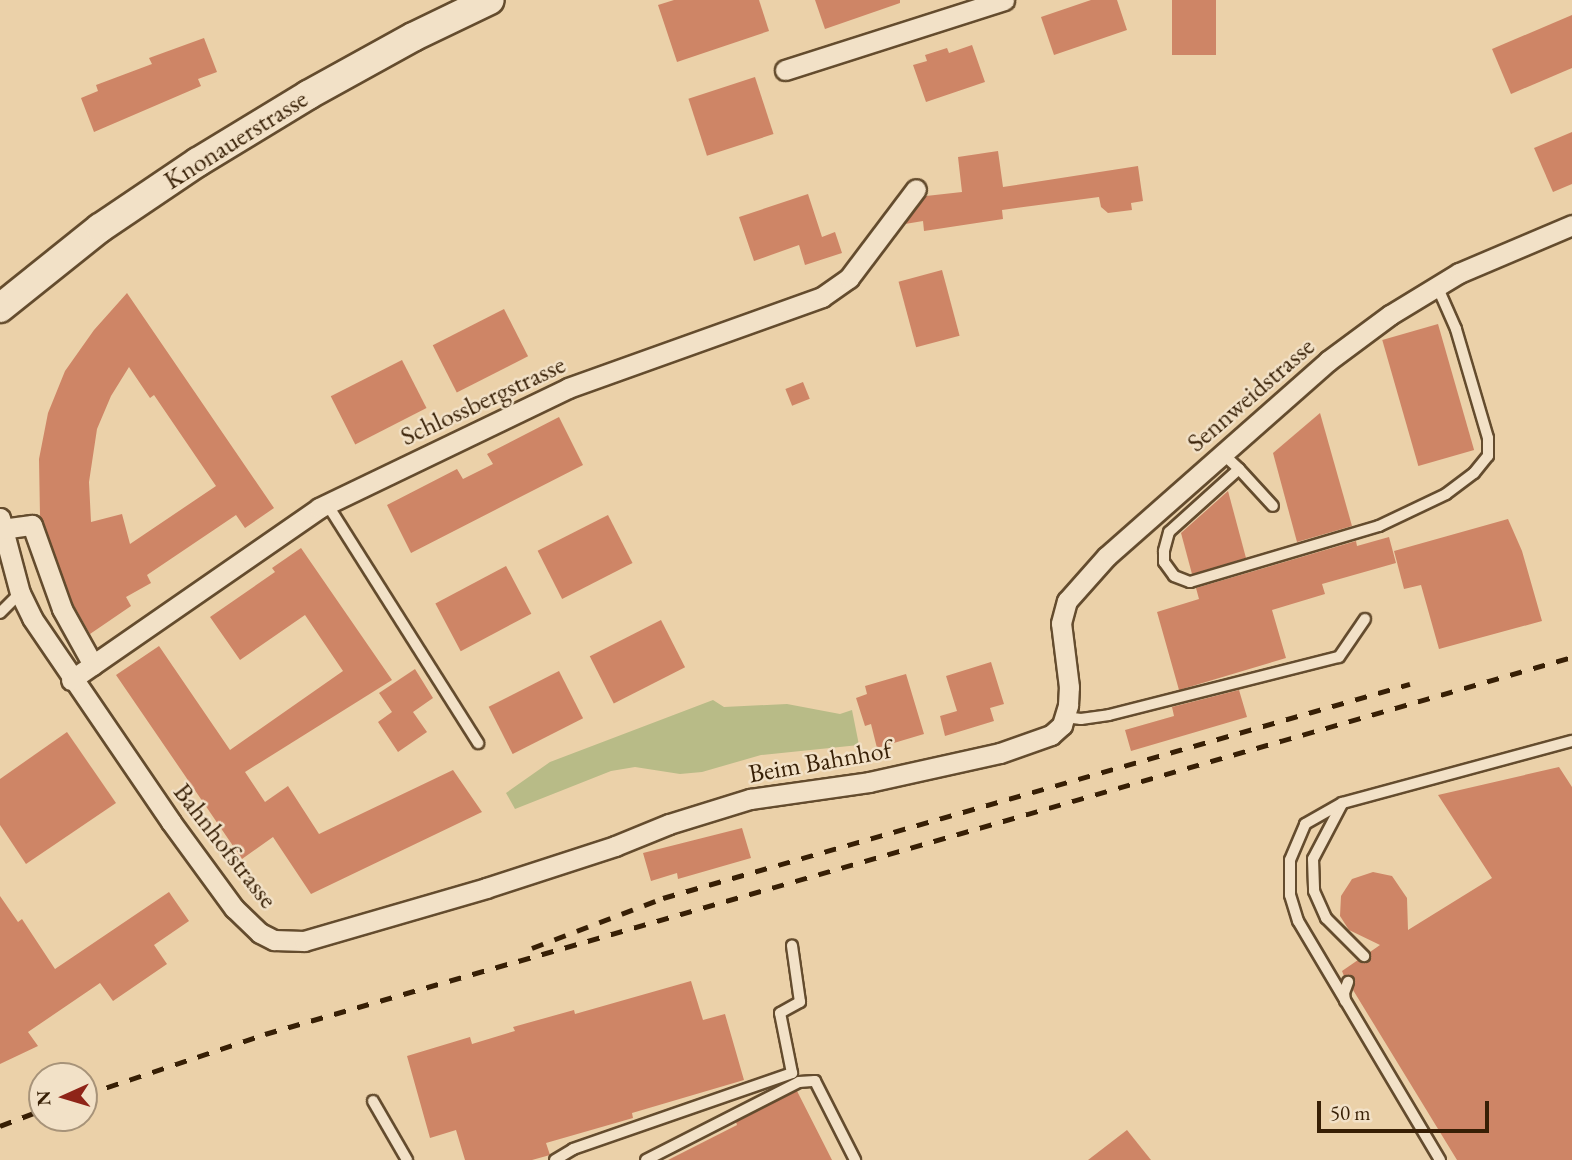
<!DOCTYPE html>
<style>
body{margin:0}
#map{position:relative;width:1572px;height:1160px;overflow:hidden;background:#ebd1a9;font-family:"EB Garamond",serif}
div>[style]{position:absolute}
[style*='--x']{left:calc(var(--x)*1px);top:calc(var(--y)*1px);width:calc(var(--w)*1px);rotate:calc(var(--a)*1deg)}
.green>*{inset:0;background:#b8bb87}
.building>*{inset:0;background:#ce8566;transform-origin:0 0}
.roads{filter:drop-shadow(2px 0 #644c2e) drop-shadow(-2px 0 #644c2e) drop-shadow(0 2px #644c2e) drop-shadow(0 -2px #644c2e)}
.lane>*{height:10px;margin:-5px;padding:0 5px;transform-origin:5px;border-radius:5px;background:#f2e1c7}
.street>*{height:19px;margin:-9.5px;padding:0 9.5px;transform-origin:9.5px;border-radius:9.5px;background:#f2e1c7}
.secondary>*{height:28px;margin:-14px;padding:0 14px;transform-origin:14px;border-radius:14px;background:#f2e1c7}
.rail>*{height:5px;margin-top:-2.5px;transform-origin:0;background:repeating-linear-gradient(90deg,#371f05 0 12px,transparent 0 24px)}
span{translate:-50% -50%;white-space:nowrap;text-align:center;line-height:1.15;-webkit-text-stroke:5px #f2e1c7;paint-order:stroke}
.street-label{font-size:26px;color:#371f05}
.north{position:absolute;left:28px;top:1062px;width:70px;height:70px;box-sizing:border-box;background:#f2e1c7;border:2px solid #a79379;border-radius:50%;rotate:266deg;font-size:19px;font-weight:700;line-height:28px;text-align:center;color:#371f05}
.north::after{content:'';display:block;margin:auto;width:24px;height:32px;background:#8f2418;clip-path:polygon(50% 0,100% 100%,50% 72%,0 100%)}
.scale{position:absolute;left:1317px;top:1101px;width:172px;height:32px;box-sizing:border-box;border:4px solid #371f05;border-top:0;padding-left:9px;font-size:21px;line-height:24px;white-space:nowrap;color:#371f05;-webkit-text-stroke:5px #f2e1c7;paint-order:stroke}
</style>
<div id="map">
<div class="green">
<div style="clip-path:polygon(713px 700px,724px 707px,787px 704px,840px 714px,852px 710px,859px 745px,761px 755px,702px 772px,680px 774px,635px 767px,611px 771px,515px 809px,506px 793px,550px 762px)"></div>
</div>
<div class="building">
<div style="clip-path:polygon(674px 0,759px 0,769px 31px,677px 62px,658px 5px)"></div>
<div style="clip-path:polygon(815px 0,900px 0,900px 3px,825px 29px)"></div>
<div style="clip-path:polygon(1091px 0,1117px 0,1127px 30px,1054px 55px,1041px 17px)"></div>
<div style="left:1172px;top:0;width:44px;height:55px"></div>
<div style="clip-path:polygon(1572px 15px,1572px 68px,1511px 94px,1492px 49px)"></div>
<div style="clip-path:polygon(204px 38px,217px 72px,198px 79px,201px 86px,94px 132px,81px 98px,98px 91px,96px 85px,152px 64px,149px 58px)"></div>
<div style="clip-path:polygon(972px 45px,985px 82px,926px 102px,913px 65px,927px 61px,925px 55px,947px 48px,949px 53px)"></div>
<div style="left:755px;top:77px;width:60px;height:70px;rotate:72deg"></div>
<div style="clip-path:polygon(1572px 132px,1572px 184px,1553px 192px,1534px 148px)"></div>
<div style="clip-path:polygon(998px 151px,1003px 187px,1138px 166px,1143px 201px,1131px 203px,1132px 210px,1108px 213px,1101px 207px,1099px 197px,1002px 210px,1003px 219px,924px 231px,923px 221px,905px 224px,926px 196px,962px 192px,958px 157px)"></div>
<div style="clip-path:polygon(808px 194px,822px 237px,835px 232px,842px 253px,805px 265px,799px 245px,754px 261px,739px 217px)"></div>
<div style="left:942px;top:270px;width:68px;height:45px;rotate:75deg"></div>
<div style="clip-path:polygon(evenodd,127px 293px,274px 508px,245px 528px,236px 515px,147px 575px,151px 583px,126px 597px,131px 606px,90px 634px,73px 604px,40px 516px,39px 459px,48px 413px,65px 371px,94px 330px,127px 293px,129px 367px,150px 398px,154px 395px,216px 486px,130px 544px,122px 514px,91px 522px,89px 482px,97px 429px,111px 396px,129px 367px)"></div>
<div style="left:504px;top:309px;width:53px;height:80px;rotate:63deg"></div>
<div style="left:1438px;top:324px;width:131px;height:58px;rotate:74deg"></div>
<div style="left:402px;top:360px;width:54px;height:80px;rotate:63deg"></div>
<div style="left:803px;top:382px;width:18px;height:19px;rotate:68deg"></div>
<div style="clip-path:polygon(1320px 413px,1352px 526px,1297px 542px,1273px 453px)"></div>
<div style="clip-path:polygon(559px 417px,583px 465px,411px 553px,387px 505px,457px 469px,463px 479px,493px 464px,487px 454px)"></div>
<div style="clip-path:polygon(1228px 491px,1246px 558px,1192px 574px,1181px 533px)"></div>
<div style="left:608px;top:515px;width:54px;height:79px;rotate:63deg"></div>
<div style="clip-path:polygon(1508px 519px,1522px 551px,1542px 621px,1439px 649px,1421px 585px,1404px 589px,1394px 551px)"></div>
<div style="clip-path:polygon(1389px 537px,1396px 563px,1322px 584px,1325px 594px,1272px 610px,1286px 658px,1179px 690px,1157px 612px,1199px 599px,1196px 588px,1356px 541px,1357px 546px)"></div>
<div style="clip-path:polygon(301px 548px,392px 680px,245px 772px,265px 802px,288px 786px,319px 834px,453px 770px,482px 812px,311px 894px,273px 837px,242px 859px,116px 675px,159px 646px,230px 750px,343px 671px,305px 615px,240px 660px,210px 617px,275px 572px,272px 568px)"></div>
<div style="left:506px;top:566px;width:54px;height:80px;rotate:62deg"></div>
<div style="left:661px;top:620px;width:53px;height:80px;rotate:63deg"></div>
<div style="clip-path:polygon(991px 662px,1004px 704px,990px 708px,994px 721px,945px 736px,940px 716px,957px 711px,946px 676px)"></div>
<div style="clip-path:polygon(415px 669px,433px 698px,413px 712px,427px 732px,398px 752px,378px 722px,392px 712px,379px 693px)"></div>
<div style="left:559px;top:671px;width:53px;height:79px;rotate:63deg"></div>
<div style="clip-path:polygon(906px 674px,924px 734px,877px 748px,871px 724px,865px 726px,856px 698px,867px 694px,865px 686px)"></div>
<div style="clip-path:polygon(1239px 690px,1247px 717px,1131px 751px,1125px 730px,1174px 716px,1172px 707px)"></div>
<div style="clip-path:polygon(67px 732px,116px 803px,26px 864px,0 825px,0 779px)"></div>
<div style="clip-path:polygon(1559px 767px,1572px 787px,1572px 1160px,1457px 1160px,1353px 990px,1354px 978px,1344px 976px,1342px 971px,1358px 960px,1369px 962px,1370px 952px,1380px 945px,1349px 930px,1340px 916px,1341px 896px,1352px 879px,1373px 872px,1392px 876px,1407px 898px,1408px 930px,1492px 878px,1438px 795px)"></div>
<div style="clip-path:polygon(742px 828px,751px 858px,678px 879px,677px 873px,651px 881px,643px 853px)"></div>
<div style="clip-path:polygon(169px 892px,189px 921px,154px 945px,167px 964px,113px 1001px,100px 983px,28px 1032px,38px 1046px,0 1064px,0 896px,18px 922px,22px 919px,55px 969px)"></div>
<div style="clip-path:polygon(691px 981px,703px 1020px,725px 1014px,744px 1080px,632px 1113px,633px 1118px,546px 1143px,550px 1155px,532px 1160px,465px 1160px,456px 1130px,430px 1138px,407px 1056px,470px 1037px,472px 1044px,515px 1031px,513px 1027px,574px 1010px,575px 1014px)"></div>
<div style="clip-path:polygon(797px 1091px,832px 1160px,668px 1160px,737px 1125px,736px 1122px)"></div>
<div style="clip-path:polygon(1127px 1130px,1151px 1160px,1088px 1160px)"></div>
</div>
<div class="roads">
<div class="lane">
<div style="--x:1223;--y:454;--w:22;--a:43"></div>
<div style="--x:1239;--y:469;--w:94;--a:138"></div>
<div style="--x:1169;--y:532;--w:20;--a:105"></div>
<div style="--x:1164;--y:551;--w:11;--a:90"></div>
<div style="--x:1164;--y:562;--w:17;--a:54"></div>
<div style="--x:1174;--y:576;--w:17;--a:21"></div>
<div style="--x:1190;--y:582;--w:197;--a:-16.5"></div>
<div style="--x:1379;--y:526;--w:74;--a:-25.5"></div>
<div style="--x:1446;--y:494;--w:35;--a:-37"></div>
<div style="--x:1474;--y:473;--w:22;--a:-51"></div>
<div style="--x:1488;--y:456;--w:18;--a:-90"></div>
<div style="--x:1488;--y:438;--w:114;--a:-106.4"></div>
<div style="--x:1456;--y:329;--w:47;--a:-113.8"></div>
<div style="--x:1239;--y:469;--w:50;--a:47.4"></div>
<div style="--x:327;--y:504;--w:283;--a:57.7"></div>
<div style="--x:0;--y:613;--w:28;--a:-45"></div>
<div style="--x:1065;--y:717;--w:16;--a:7"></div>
<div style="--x:1081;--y:719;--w:28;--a:-8"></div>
<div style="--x:1109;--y:715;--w:237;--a:-14.2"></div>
<div style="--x:1339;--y:657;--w:46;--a:-55.6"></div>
<div style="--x:1342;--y:804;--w:62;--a:117.8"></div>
<div style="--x:1313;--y:859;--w:32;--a:88"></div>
<div style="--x:1314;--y:891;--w:30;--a:66"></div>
<div style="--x:1326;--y:918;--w:54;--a:45"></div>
<div style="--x:1345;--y:1001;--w:8;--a:-97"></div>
<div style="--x:1344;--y:993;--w:12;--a:-70"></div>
<div style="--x:373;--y:1101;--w:68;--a:60"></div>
<div style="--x:555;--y:1160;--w:21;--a:-31"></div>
<div style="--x:573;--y:1149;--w:232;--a:-19.1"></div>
<div style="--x:792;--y:1073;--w:61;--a:-101.3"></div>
<div style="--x:780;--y:1013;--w:23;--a:-29"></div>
<div style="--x:800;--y:1002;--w:57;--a:-98.1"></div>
<div style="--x:646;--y:1160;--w:172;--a:-27"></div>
<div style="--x:799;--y:1082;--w:16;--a:-4"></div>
<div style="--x:815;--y:1081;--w:89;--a:63.1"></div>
<div style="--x:1440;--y:1160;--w:278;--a:-120.7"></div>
<div style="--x:1298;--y:921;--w:27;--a:-107"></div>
<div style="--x:1290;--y:895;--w:35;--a:-90"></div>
<div style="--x:1290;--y:860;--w:39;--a:-67"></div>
<div style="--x:1305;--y:824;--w:43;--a:-29.6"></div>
<div style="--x:1342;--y:803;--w:238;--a:-15.1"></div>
</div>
<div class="street">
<div style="--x:785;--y:70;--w:230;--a:-17.7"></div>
<div style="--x:0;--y:518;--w:78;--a:75.1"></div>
<div style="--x:20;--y:593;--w:28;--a:64"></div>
<div style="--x:32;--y:618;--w:247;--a:55.7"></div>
<div style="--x:171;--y:822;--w:107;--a:53.8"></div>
<div style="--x:234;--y:908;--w:36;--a:44"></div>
<div style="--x:260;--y:933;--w:16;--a:27"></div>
<div style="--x:274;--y:940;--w:30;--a:2"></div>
<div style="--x:304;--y:941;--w:190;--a:-16.2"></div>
<div style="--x:486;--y:888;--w:136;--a:-18"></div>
<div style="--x:615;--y:846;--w:58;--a:-22.2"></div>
<div style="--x:669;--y:824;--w:85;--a:-17.2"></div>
<div style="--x:750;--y:799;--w:120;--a:-8.1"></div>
<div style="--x:869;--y:782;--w:134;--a:-12.5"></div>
<div style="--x:1000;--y:753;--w:54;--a:-19.4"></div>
<div style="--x:1051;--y:735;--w:15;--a:-42"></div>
<div style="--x:1062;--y:725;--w:21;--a:-73"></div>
<div style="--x:1068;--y:705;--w:18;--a:-87"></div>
<div style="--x:1069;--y:687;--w:64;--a:-97.1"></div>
<div style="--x:1061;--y:623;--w:23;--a:-75"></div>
<div style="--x:1067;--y:601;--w:60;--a:-48.4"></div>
<div style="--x:1107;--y:556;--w:295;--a:-41.4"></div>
<div style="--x:1328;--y:361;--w:77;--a:-36.6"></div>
<div style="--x:1390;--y:315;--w:81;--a:-31.3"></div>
<div style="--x:1459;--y:273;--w:123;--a:-23"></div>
<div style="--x:2;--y:529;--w:30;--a:-8"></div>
<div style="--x:32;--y:525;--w:89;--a:70.3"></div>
<div style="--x:62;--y:609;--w:64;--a:61"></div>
<div style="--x:71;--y:680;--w:302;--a:-34.7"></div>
<div style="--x:319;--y:508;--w:276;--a:-25.7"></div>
<div style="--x:568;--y:388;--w:270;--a:-19.7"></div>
<div style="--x:822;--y:297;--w:33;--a:-35"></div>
<div style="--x:849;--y:278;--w:111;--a:-53"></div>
</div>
<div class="secondary">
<div style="--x:0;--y:308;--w:128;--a:-38.7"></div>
<div style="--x:100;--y:228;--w:118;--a:-34"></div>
<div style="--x:198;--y:162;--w:129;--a:-31.3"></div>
<div style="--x:308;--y:95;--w:120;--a:-28.9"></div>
<div style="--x:413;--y:37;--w:85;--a:-25.7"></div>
</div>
</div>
<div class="rail">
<div style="--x:532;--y:948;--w:140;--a:-20.9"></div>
<div style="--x:663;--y:898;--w:777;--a:-15.99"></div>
<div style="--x:84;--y:1095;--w:191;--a:-18.6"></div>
<div style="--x:265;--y:1034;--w:1360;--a:-16.09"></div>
<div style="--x:0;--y:1126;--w:45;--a:-20.9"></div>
</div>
<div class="street-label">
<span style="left:236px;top:140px;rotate:-32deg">Knonauerstrasse</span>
<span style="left:1251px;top:395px;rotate:-41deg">Sennweidstrasse</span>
<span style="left:483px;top:401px;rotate:-25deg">Schlossbergstrasse</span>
<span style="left:820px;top:762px;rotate:-10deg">Beim Bahnhof</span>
<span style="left:225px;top:846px;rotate:52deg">Bahnhofstrasse</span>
</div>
<div class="north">N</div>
<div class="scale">50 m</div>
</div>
